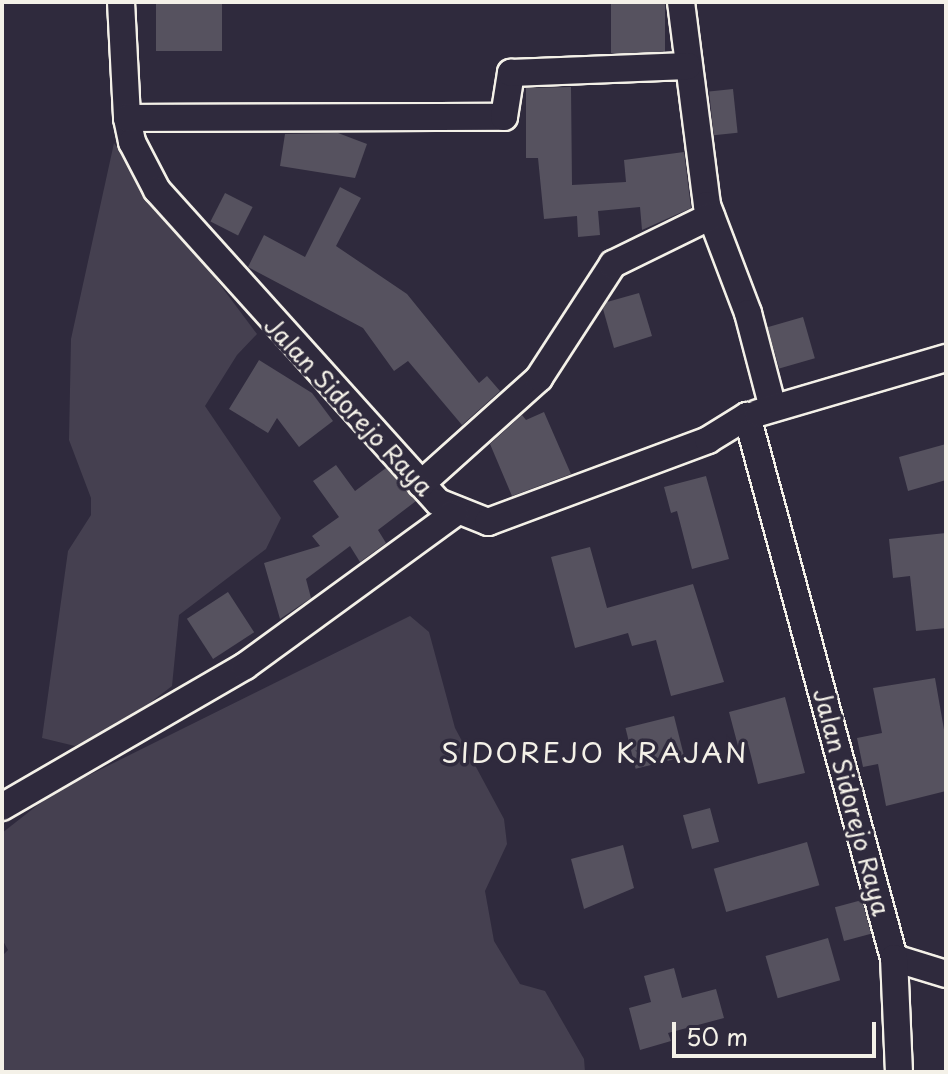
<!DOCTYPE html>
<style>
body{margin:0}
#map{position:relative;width:948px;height:1074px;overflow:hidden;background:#2f2a3d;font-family:"Playpen Sans",sans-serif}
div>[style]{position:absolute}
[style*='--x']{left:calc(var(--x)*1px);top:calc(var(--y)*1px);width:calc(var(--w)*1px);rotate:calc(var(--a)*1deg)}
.green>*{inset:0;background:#454050}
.building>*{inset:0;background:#56525f;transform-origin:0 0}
.roads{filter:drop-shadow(2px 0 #f4f1e8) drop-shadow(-2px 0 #f4f1e8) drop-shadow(0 2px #f4f1e8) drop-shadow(0 -2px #f4f1e8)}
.street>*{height:26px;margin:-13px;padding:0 13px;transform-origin:13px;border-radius:13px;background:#2f2a3d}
span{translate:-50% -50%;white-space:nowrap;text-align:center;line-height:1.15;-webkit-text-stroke:7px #2f2a3d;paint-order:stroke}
.street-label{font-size:24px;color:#f4f1e8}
.quarter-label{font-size:28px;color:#f4f1e8;letter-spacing:2px}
.frame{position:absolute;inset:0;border:4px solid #f4f1e8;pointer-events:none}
.scale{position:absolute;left:672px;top:1022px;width:204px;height:36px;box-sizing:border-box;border:4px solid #f4f1e8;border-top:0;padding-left:10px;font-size:24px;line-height:28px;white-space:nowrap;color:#f4f1e8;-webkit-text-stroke:6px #2f2a3d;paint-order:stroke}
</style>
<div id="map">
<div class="green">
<div style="clip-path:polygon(114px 143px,257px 334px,237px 355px,205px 406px,281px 518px,266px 549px,179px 615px,172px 686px,117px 728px,75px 746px,42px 738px,68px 551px,91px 515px,91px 498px,69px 440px,71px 339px)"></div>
<div style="clip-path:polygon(410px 616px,429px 632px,455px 728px,504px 819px,507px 844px,485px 891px,494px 941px,520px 984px,545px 991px,584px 1059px,585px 1072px,2px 1072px,2px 956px,8px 950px,2px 939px,2px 833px,53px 793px)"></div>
</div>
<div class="building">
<div style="left:156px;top:2px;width:66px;height:49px"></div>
<div style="left:611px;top:2px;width:54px;height:51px"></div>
<div style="clip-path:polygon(571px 87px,572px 185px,626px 182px,624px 160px,684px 152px,691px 208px,642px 230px,640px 207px,598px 211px,600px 235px,578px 237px,577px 216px,544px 219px,538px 158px,526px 158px,526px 88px)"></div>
<div style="left:733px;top:89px;width:44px;height:24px;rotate:84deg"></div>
<div style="clip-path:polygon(338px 133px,367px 144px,355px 178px,280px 166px,285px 134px)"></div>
<div style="clip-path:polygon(340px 187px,361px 198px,336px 246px,407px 294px,479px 383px,487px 376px,500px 391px,462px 425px,408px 361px,394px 371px,363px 328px,248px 267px,264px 235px,305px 257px)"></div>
<div style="left:225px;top:193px;width:31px;height:32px;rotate:27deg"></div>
<div style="clip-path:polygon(639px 293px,652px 336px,614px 348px,603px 309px,607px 302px)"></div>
<div style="left:803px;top:317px;width:43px;height:37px;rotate:74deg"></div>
<div style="clip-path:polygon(259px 360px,312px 393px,333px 421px,299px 447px,277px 418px,268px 433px,229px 409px)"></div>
<div style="clip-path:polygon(544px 412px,571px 474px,512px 496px,490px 444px,522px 415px,526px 420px)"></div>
<div style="clip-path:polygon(946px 444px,946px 480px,908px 491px,899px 457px)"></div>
<div style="clip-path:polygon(336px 465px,355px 491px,386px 468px,416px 501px,378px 530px,386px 543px,360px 562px,350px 546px,306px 579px,311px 598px,280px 619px,264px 563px,320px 546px,312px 536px,339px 517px,313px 481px)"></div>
<div style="clip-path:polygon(706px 476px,729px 559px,692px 569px,677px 511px,671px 513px,664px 487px)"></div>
<div style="clip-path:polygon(946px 533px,946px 628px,916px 631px,910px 576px,893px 578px,889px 539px)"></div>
<div style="clip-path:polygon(590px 547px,607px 608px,693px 584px,724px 682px,671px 696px,656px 640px,632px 646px,628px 633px,575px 648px,551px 557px)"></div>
<div style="left:228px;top:592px;width:48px;height:49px;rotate:57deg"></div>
<div style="clip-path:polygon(935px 678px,946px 741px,946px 791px,886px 806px,878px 764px,863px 767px,857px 738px,882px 733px,873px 688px)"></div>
<div style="clip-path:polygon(785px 697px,805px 773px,758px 784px,748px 744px,738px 746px,729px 712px)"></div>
<div style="left:674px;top:716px;width:42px;height:50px;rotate:76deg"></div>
<div style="left:710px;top:808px;width:35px;height:28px;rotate:75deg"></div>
<div style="left:807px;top:842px;width:45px;height:97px;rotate:74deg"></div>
<div style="clip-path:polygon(623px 845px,634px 888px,584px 909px,571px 859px)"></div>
<div style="left:862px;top:900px;width:35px;height:28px;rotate:75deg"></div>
<div style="left:828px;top:938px;width:44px;height:65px;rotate:74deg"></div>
<div style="clip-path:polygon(674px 968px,682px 998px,716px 989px,724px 1018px,668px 1033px,671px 1041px,640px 1050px,629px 1008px,651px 1002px,644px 976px)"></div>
</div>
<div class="roads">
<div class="street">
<div style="--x:121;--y:2;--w:116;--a:87"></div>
<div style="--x:127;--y:118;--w:25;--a:78"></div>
<div style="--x:132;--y:142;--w:54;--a:62.5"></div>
<div style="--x:157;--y:190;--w:420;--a:48"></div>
<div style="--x:438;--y:502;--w:54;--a:21.8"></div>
<div style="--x:488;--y:522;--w:235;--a:-20.4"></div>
<div style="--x:708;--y:440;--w:46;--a:-31.6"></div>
<div style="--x:747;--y:416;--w:562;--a:74.83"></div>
<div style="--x:894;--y:958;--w:54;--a:17.1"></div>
<div style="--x:681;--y:2;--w:205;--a:82.7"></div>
<div style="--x:707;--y:205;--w:116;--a:69.2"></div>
<div style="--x:748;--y:313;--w:98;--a:75.3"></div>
<div style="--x:127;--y:118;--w:377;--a:-0.2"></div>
<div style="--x:504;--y:117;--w:45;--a:-81"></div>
<div style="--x:511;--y:73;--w:177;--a:-2.3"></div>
<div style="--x:758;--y:413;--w:196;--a:-16.3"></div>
<div style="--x:421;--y:484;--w:159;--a:-41.9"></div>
<div style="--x:539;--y:378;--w:136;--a:-57"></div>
<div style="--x:613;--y:264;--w:109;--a:-26.1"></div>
<div style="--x:2;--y:807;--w:281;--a:-30.1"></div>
<div style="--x:245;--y:666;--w:260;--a:-36.1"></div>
<div style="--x:894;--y:958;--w:114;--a:87.5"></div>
</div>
</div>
<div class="street-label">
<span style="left:349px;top:406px;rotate:47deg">Jalan Sidorejo Raya</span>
<span style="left:852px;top:802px;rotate:75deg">Jalan Sidorejo Raya</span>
</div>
<div class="quarter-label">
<span style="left:595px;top:752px">SIDOREJO KRAJAN</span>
</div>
<div class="frame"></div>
<div class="scale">50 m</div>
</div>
